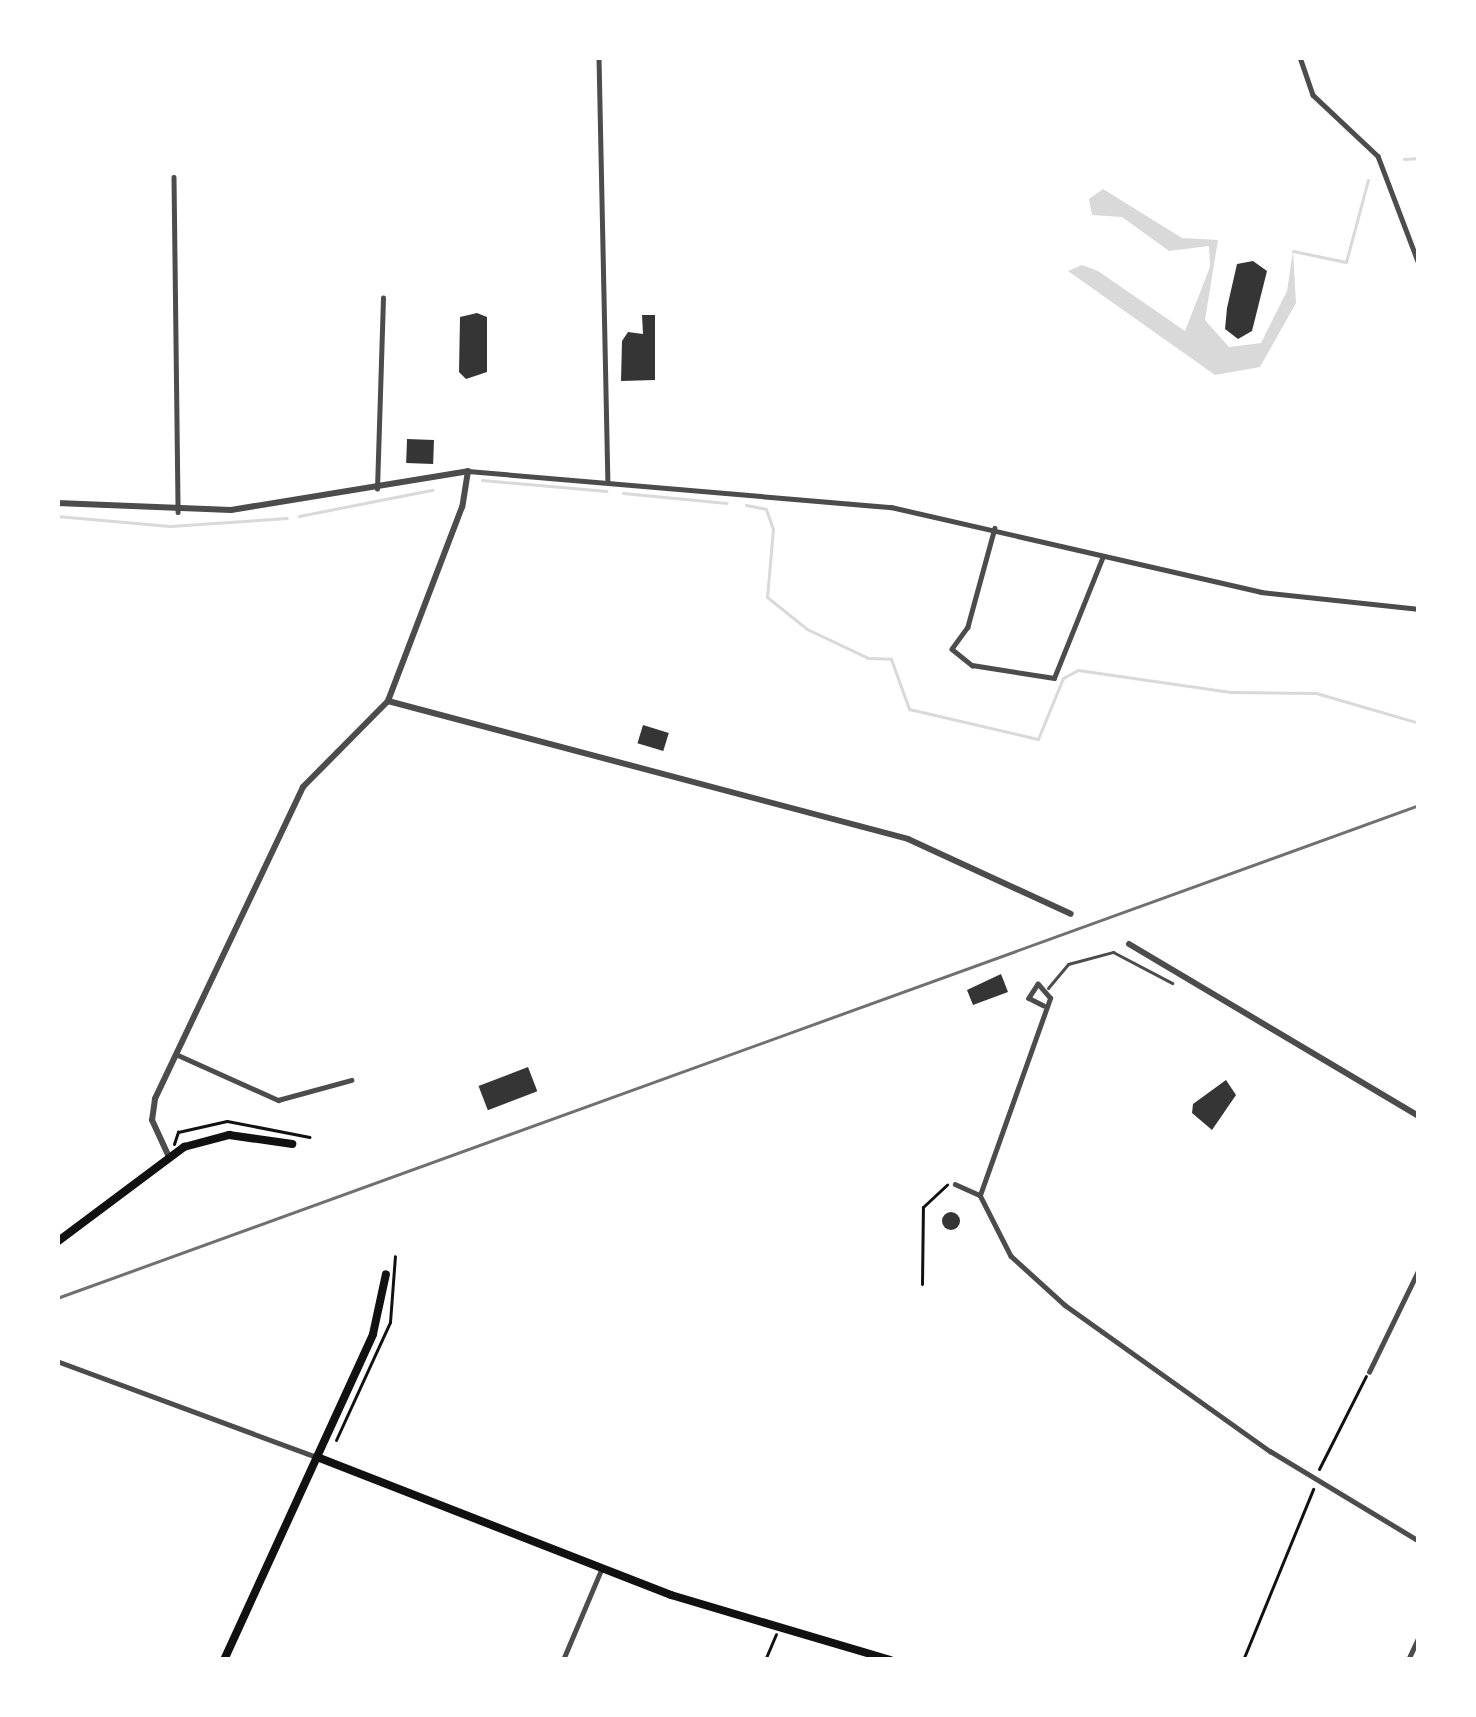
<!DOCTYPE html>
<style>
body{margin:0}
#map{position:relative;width:1476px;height:1717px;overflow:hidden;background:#fff;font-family:"IBM Plex Sans",sans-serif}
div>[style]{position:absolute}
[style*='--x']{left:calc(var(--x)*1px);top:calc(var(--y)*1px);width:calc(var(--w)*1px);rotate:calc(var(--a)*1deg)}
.water>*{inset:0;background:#d9d9d9}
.stream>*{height:3px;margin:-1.5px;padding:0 1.5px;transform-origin:1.5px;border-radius:1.5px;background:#d9d9d9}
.building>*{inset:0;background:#353535;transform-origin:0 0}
.round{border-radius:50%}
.path>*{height:3px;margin:-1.5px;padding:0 1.5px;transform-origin:1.5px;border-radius:1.5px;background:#111}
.service>*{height:3px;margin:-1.5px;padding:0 1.5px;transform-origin:1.5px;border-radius:1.5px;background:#4c4c4c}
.minor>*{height:4.5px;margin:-2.25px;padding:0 2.25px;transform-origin:2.25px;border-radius:2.25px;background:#4c4c4c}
.tertiary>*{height:6px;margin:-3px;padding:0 3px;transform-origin:3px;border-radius:3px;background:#4c4c4c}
.secondary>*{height:8px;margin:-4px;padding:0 4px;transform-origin:4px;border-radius:4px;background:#111}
.rail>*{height:3px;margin:-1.5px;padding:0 1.5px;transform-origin:1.5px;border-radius:1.5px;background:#707070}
span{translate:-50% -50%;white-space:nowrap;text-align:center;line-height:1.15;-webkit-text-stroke:12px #fff;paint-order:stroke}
.frame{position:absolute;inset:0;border:60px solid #fff;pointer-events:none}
</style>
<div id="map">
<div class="water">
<div style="clip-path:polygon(1103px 189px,1182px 238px,1218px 240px,1205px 320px,1229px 347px,1261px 343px,1287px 291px,1293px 251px,1296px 303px,1260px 367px,1215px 375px,1068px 271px,1082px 265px,1098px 271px,1185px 331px,1210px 267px,1209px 246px,1169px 251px,1122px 217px,1092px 215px,1089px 199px)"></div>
</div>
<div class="stream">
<div style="--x:1404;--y:159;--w:15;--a:-4"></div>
<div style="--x:1293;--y:251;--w:54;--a:11.7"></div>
<div style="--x:1346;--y:262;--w:85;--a:-75"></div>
<div style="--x:482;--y:480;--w:125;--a:5"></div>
<div style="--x:623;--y:493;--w:104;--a:5.5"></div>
<div style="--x:746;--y:505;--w:20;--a:11"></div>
<div style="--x:766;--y:509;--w:21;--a:71"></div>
<div style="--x:773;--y:529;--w:68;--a:95"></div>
<div style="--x:767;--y:597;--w:51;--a:38.7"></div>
<div style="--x:807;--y:629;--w:68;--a:25.4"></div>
<div style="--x:868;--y:658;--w:23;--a:2"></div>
<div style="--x:891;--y:659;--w:53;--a:70.2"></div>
<div style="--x:909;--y:709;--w:132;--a:13.1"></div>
<div style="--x:1038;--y:739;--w:66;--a:-67.7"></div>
<div style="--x:1063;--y:678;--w:17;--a:-28"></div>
<div style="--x:1078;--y:670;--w:154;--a:8.2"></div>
<div style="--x:1230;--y:692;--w:86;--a:0.7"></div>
<div style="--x:1316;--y:693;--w:107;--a:16.2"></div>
<div style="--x:57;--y:516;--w:113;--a:5.1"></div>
<div style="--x:170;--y:526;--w:117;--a:-3.9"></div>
<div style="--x:299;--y:516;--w:136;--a:-11.1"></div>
</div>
<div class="building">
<div style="clip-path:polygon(1253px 261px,1267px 271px,1252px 331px,1238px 339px,1225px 329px,1227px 308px,1237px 264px)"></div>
<div style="clip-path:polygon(477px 313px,487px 317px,487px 372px,466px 379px,459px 372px,460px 317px)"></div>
<div style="clip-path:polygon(642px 315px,655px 315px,655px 380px,621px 381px,622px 341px,628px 332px,643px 334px)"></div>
<div style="left:407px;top:439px;width:27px;height:24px;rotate:2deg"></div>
<div style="left:643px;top:725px;width:27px;height:19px;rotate:17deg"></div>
<div style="clip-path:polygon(1001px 974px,1008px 992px,973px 1005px,967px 990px)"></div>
<div style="left:528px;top:1067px;width:26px;height:53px;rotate:69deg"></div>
<div style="clip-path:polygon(1226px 1080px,1236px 1095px,1212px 1130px,1192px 1113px,1193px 1104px)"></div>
<div class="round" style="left:942px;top:1212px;width:18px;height:18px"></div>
</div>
<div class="path">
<div style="--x:174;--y:1144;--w:13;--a:-72"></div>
<div style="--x:178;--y:1132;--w:50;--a:-12.7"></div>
<div style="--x:227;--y:1121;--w:84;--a:11"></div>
<div style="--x:922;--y:1284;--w:77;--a:-89.3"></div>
<div style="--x:923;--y:1207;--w:33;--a:-43"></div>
<div style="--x:336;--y:1440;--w:130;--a:-65.4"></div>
<div style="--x:390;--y:1322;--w:66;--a:-85.7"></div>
<div style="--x:1319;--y:1469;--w:104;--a:-63.2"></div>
<div style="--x:765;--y:1660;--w:28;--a:-67"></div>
<div style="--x:1243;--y:1660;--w:185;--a:-67.7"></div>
</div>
<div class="service">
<div style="--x:1048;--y:988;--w:31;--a:-50"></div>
<div style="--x:1068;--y:964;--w:47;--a:-14.9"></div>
<div style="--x:1113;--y:952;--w:67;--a:27.7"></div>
</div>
<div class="minor">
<div style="--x:599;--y:57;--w:423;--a:88.8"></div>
<div style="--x:1300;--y:57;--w:40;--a:71.1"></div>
<div style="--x:1313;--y:95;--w:89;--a:43.2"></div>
<div style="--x:1378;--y:156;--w:116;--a:69.2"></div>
<div style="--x:174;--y:177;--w:335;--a:89.3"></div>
<div style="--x:468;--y:471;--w:425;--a:4.9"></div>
<div style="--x:891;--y:507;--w:380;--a:12.9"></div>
<div style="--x:1261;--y:592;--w:159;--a:6.1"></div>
<div style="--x:377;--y:489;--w:191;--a:-88.2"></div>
<div style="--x:995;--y:528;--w:103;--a:105.3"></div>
<div style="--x:968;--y:627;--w:27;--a:126"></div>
<div style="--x:952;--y:649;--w:26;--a:39"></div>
<div style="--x:972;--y:665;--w:83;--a:9"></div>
<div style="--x:1054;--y:678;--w:131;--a:-68.1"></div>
<div style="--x:178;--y:1055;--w:110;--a:24.2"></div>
<div style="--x:278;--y:1100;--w:76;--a:-15.3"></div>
<div style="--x:955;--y:1184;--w:27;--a:24"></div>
<div style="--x:980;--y:1195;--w:68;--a:63.1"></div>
<div style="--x:1011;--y:1256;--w:73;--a:42.2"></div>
<div style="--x:1065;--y:1305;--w:252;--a:35.5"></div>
<div style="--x:1270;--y:1451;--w:174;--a:31.1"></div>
<div style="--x:980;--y:1195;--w:209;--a:-70.4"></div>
<div style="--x:1050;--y:998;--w:18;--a:-131"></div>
<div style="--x:1038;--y:984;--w:17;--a:123"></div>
<div style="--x:1029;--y:998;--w:16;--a:27"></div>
<div style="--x:57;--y:1361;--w:276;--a:20.3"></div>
<div style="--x:1369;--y:1372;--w:114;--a:-64.1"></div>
<div style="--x:563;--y:1660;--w:98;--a:-67.1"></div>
<div style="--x:1408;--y:1660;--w:26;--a:-65"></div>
</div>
<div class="tertiary">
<div style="--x:57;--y:503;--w:174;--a:2.3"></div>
<div style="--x:231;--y:510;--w:240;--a:-9.3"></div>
<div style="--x:468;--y:471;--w:36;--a:99"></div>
<div style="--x:462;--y:507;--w:208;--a:110.9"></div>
<div style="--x:388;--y:701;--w:121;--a:134.7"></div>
<div style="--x:303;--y:787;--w:345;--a:115.4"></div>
<div style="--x:155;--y:1099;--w:21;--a:98"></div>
<div style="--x:152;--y:1120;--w:41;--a:65.3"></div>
<div style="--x:388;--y:701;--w:538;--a:14.86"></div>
<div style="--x:908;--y:839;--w:179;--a:24.7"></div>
<div style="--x:1129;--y:944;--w:337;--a:30.7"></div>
</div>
<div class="secondary">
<div style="--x:57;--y:1242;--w:159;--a:-36.8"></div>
<div style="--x:184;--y:1147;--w:47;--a:-14.9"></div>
<div style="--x:229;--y:1135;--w:64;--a:8.1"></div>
<div style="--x:317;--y:1457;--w:380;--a:21.3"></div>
<div style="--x:671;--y:1595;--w:229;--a:16.5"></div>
<div style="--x:224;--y:1660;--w:358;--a:-65.4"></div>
<div style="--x:373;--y:1334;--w:61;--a:-77.8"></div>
</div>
<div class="rail">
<div style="--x:57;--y:1298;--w:1448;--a:-19.9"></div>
</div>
<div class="frame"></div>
</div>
